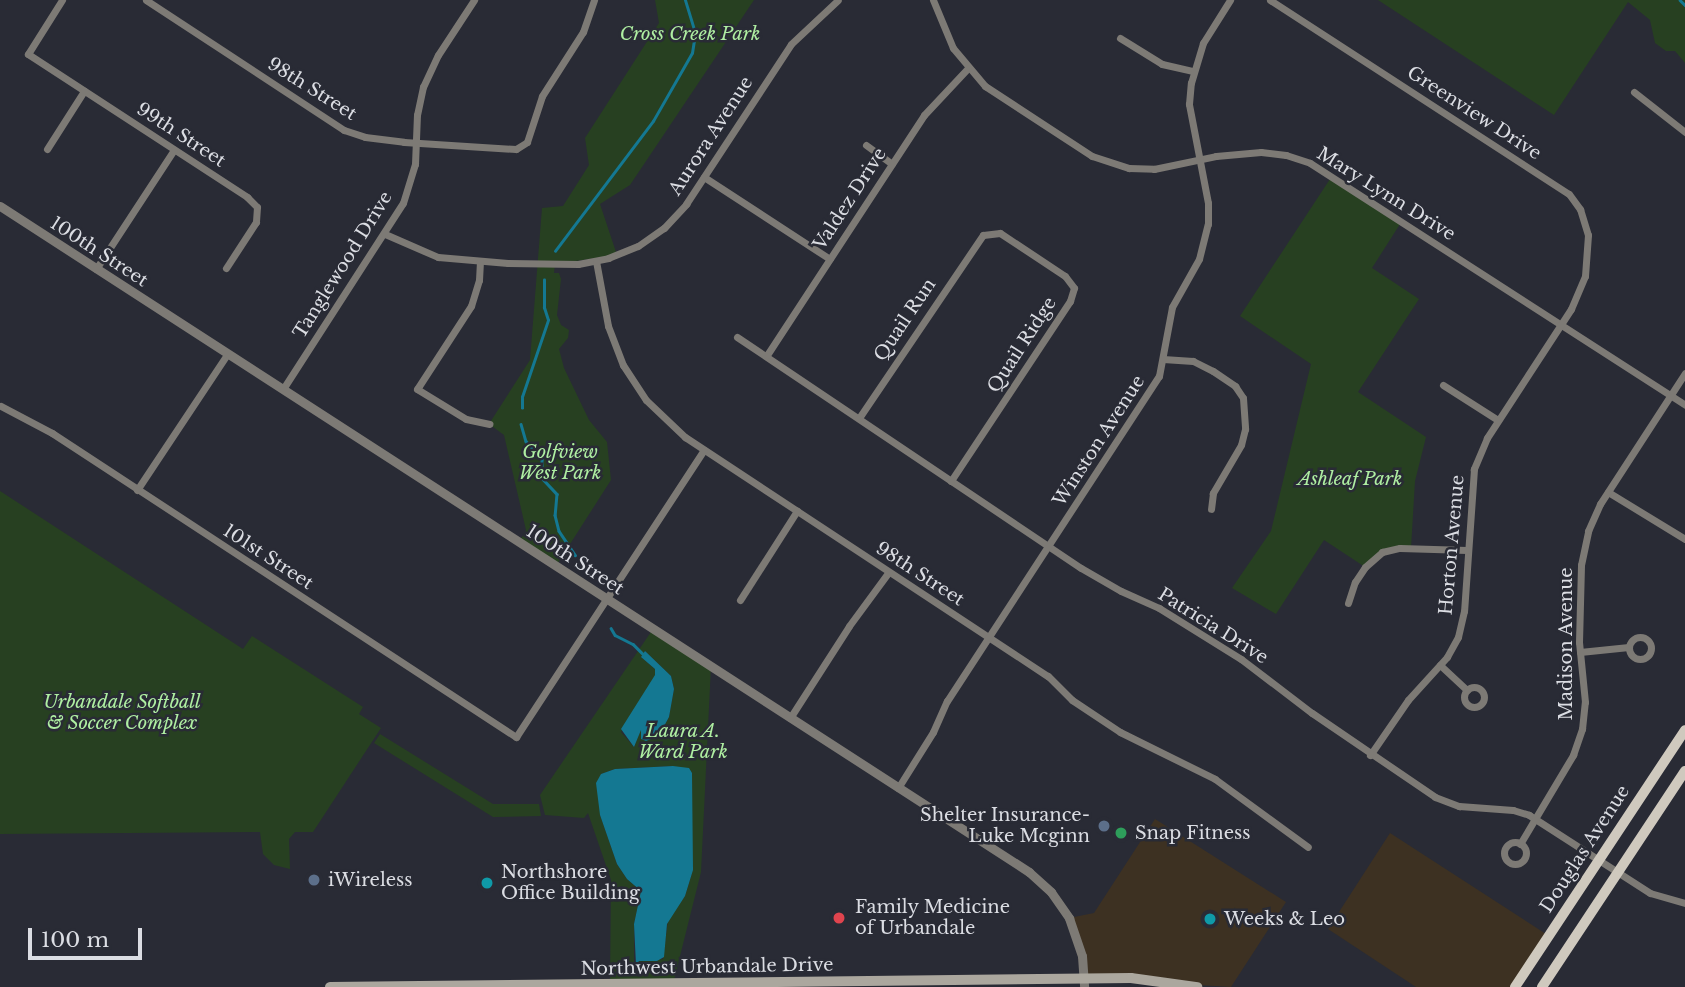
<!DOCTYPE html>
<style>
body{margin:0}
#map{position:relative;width:1685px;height:987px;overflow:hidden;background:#292b35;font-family:"Libre Baskerville",serif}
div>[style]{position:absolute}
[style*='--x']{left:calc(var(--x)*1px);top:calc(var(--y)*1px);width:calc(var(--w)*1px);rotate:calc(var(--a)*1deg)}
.industrial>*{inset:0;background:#3d3122}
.green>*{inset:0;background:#274021}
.water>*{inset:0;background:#147892}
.stream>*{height:2.5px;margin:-1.25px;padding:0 1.25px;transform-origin:1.25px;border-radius:1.25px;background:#147892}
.minor>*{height:7px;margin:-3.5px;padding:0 3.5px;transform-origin:3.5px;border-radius:3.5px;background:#7d7a75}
.minor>.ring{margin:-3.5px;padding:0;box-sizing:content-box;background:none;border:7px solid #7d7a75;border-radius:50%}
.tertiary>*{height:9px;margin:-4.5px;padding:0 4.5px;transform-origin:4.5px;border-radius:4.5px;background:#7d7a75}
.secondary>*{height:10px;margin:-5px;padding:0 5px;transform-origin:5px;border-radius:5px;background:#aba79e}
.primary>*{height:10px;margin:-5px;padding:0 5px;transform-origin:5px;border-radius:5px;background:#cfc9be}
.dots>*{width:19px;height:19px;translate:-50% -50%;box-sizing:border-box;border:4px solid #292b35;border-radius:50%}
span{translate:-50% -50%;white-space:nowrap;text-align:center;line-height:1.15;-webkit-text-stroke:5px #292b35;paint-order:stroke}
.park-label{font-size:18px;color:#afefa2;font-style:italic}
.street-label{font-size:18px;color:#dbdde3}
.poi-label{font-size:18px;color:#dbdde3}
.right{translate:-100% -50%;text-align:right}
.left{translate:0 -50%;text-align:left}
.scale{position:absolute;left:28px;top:928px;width:114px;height:32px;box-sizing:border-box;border:4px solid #dbdde3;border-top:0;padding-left:9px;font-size:21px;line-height:24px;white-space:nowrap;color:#dbdde3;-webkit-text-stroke:5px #292b35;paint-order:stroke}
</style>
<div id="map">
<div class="industrial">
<div style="clip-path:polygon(1155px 819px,1286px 902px,1231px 987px,1083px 978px,1069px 918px,1094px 913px)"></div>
<div style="clip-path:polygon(1390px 833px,1549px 936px,1515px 987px,1416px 987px,1328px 929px)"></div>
</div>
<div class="green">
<div style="clip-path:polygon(655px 0,754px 0,630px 185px,600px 204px,617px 255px,555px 264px,554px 273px,559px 273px,561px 279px,557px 315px,561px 325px,569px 330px,568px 338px,559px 349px,564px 368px,589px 420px,607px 442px,611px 480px,556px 566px,519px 542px,526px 530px,504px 435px,489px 424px,530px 360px,542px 208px,563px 206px,589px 165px,585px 138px,659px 23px)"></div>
<div style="clip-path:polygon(1378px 0,1685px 0,1685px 63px,1675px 51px,1666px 51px,1655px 43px,1650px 20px,1628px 2px,1554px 115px)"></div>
<div style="clip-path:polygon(1332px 176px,1402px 221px,1372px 268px,1419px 299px,1358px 392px,1426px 437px,1415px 481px,1411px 548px,1391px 549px,1365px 567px,1324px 540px,1276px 614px,1232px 588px,1271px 531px,1311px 364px,1240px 316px)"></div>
<div style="clip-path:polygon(0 491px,243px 649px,252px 636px,363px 707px,359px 714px,381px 728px,313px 832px,295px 832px,289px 839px,290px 869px,274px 865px,263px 854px,260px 832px,0 834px)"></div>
<div style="clip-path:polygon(evenodd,653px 629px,711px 666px,701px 872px,673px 984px,610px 984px,611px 880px,588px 813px,584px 818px,545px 815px,540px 795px,653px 629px,645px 651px,671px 676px,674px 689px,669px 717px,662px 730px,649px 738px,641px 739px,641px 729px,634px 747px,621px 732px,655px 676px,655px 669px,641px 657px,645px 651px,653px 629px,673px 766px,692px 773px,692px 873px,685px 896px,668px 920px,663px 959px,634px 962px,634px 924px,641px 891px,627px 879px,617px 864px,605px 829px,600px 815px,601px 774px,615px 769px,673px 766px)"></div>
<div style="clip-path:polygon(380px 734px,493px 804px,539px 804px,541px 816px,493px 817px,374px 743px)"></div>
</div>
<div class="water">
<div style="clip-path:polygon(645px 651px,671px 676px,674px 689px,669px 717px,662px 730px,656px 737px,646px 741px,641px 739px,641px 730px,634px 747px,621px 729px,655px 675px,655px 669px,641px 657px)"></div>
<div style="clip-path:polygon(673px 766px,689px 768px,692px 773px,693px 870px,685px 896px,667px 924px,664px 957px,657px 961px,639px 961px,636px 965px,634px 924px,641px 891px,627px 879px,617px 864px,600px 815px,596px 783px,601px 774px,615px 769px)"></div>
</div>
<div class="stream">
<div style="--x:1680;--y:0;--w:7;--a:45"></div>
<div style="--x:555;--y:251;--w:163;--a:-53"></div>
<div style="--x:653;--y:121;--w:78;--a:-60.2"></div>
<div style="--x:692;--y:53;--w:20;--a:-81"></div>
<div style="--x:695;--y:33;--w:34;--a:-107"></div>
<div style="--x:522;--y:408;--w:11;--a:-90"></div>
<div style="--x:522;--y:397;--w:81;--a:-71.3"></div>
<div style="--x:548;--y:320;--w:13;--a:-108"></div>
<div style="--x:544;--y:308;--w:28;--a:-90"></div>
<div style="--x:521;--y:424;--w:18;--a:74"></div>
<div style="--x:526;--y:441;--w:24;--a:48"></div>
<div style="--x:542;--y:459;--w:19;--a:90"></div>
<div style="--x:542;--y:478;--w:22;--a:47"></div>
<div style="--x:557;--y:494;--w:21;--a:95"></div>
<div style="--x:555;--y:515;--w:16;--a:76"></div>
<div style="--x:559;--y:531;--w:29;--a:56"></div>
<div style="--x:611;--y:628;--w:8;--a:60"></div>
<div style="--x:615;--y:635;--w:20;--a:27"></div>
<div style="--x:633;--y:644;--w:14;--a:45"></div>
</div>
<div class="minor">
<div style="--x:62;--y:0;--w:64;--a:122.2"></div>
<div style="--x:28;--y:54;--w:262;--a:33.1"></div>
<div style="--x:247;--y:197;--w:14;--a:45"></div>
<div style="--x:257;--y:207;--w:15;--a:94"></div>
<div style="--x:256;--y:222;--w:55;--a:123.1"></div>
<div style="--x:146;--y:0;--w:237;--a:33.3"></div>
<div style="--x:344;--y:130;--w:22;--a:18"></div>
<div style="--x:365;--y:137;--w:39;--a:7"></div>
<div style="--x:404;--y:142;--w:112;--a:3.6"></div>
<div style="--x:516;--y:149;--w:13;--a:-32"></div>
<div style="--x:527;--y:142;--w:48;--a:-71.9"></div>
<div style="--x:542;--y:96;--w:76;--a:-57.4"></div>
<div style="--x:583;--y:32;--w:34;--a:-71"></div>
<div style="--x:933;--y:0;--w:52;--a:67.4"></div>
<div style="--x:953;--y:48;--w:50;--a:49.9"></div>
<div style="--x:985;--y:86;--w:128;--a:33.2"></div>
<div style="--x:1092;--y:156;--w:39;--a:18"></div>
<div style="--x:1129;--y:168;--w:25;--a:2"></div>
<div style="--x:1154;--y:169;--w:63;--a:-11.8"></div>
<div style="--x:1216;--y:156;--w:45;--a:-5.1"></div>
<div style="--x:1261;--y:152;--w:25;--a:7"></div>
<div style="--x:1286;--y:155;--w:25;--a:18"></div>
<div style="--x:1310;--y:163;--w:446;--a:32.8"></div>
<div style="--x:1270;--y:0;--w:356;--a:33"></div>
<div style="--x:1569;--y:194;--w:19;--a:54"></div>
<div style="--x:1580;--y:209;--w:27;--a:73"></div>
<div style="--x:1588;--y:235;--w:41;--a:94.2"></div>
<div style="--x:1585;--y:276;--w:36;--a:113"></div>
<div style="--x:1571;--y:309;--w:154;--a:123.1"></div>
<div style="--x:1487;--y:438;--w:34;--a:113"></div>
<div style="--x:1474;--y:469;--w:142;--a:94"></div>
<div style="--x:1464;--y:611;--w:27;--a:103"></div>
<div style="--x:1458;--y:637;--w:23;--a:119"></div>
<div style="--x:1447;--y:657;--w:58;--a:132.2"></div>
<div style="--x:1408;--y:700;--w:67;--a:124.6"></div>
<div style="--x:1120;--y:38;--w:49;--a:31.8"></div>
<div style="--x:1162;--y:64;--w:32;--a:13"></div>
<div style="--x:1634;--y:92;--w:65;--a:38.1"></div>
<div style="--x:866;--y:145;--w:32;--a:36"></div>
<div style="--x:47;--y:149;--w:69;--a:-57.5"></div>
<div style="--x:704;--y:177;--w:150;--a:33.1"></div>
<div style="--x:385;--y:234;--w:58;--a:23.5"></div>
<div style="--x:438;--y:257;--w:70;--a:4.9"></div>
<div style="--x:508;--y:263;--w:70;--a:0.8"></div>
<div style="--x:578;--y:264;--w:31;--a:-11"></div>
<div style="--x:608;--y:258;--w:32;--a:-22"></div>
<div style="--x:638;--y:246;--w:32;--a:-35"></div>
<div style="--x:664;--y:228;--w:33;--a:-47"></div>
<div style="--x:686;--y:204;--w:191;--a:-56.7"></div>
<div style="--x:791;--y:44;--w:64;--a:-43.1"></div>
<div style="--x:480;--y:261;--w:19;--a:93"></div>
<div style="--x:479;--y:280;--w:27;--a:107"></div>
<div style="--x:471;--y:306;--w:99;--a:123"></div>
<div style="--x:417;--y:389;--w:57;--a:31.5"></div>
<div style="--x:466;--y:419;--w:24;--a:12"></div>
<div style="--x:596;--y:261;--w:66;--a:79.5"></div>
<div style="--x:608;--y:326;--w:42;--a:69"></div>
<div style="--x:623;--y:365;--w:42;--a:56.7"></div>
<div style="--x:646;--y:400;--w:54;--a:43.5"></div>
<div style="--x:685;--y:437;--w:435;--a:33.4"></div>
<div style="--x:1048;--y:676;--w:34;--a:45"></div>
<div style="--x:1072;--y:700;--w:58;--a:33.7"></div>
<div style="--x:1120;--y:732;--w:106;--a:26.3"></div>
<div style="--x:1215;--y:779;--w:115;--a:36.2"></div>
<div style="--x:96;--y:269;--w:142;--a:-56.8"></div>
<div style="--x:737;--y:337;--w:414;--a:33.9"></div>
<div style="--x:1081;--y:568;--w:46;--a:29.9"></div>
<div style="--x:1121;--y:591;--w:42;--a:24.1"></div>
<div style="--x:1159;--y:608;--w:97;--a:31.9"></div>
<div style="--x:1241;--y:659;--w:89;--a:37.3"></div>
<div style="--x:1312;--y:713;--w:149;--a:34.3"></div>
<div style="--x:1435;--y:797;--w:26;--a:21"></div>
<div style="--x:1459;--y:806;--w:54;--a:4.2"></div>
<div style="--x:1513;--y:810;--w:17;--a:17"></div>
<div style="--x:1529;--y:815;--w:144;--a:32.8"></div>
<div style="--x:1650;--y:893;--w:36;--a:16"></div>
<div style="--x:767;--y:355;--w:287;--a:-56.8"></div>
<div style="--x:924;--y:115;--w:64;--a:-46.9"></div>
<div style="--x:1163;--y:359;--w:30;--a:4"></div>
<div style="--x:1193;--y:361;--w:22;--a:27"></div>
<div style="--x:1213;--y:371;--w:27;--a:34"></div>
<div style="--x:1235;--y:386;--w:14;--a:56"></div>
<div style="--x:1243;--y:398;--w:31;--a:86"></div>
<div style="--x:1245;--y:429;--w:16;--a:104"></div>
<div style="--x:1241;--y:445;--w:56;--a:120.3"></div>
<div style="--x:1213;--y:493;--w:16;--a:97"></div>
<div style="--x:1443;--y:385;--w:65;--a:32.5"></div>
<div style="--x:283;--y:389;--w:221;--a:-57.2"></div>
<div style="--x:403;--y:203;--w:41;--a:-72.9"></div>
<div style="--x:415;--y:164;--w:49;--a:-87.7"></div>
<div style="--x:417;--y:115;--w:29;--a:-78"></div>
<div style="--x:423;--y:87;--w:35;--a:-65"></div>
<div style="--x:438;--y:55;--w:66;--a:-56.8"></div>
<div style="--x:1;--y:406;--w:58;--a:27.9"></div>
<div style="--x:52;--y:433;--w:555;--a:33.23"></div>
<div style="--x:516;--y:737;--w:343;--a:-56.8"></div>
<div style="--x:859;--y:418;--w:221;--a:-55.9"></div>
<div style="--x:983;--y:235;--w:17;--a:-7"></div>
<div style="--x:1000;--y:233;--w:78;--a:33.5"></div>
<div style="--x:1065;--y:276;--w:15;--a:53"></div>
<div style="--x:1074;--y:288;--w:14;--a:107"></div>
<div style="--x:1070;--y:301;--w:216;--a:123.5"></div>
<div style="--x:137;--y:490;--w:164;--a:-56.4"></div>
<div style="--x:1608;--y:492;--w:90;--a:31.4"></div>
<div style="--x:740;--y:600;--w:106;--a:-57.4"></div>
<div style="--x:1348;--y:603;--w:22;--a:-72"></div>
<div style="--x:1355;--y:582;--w:18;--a:-56"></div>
<div style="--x:1365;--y:567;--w:23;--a:-41"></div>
<div style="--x:1382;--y:552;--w:18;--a:-13"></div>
<div style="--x:1400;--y:548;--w:67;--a:1.7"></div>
<div class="ring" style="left:1629px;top:637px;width:15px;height:15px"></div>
<div style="--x:1580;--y:652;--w:49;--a:-5.8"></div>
<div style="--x:1440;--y:665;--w:37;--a:43"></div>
<div class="ring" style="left:1464px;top:687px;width:13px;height:13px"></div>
<div style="--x:790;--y:718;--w:109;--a:-57.3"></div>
<div style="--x:849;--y:626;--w:66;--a:-53.7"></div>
<div style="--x:898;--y:788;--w:66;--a:-58"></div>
<div style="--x:933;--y:732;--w:34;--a:-66"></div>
<div style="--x:947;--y:701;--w:388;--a:-56.9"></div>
<div style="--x:1159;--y:376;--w:70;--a:-79.3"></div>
<div style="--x:1172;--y:307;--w:55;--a:-60.6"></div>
<div style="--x:1199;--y:259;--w:36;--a:-76"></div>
<div style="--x:1208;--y:224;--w:21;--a:-90"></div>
<div style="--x:1208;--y:203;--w:101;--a:-100.9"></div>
<div style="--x:1189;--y:104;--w:21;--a:-85"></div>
<div style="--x:1191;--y:83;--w:42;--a:-73.3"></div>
<div style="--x:1203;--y:43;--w:51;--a:-57.9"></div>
<div class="ring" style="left:1504px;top:842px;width:15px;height:15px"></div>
<div style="--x:1520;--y:844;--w:104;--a:-59.2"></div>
<div style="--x:1573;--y:755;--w:28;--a:-71"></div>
<div style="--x:1582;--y:729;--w:27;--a:-84"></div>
<div style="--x:1585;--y:702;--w:60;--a:-95.7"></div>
<div style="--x:1579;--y:642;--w:77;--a:-88.5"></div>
<div style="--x:1581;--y:565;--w:35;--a:-78"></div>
<div style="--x:1588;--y:531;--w:30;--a:-66"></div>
<div style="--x:1600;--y:504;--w:156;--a:-57"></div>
</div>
<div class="tertiary">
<div style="--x:0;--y:206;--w:1226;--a:32.91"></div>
<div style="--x:1029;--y:872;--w:30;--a:42"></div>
<div style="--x:1051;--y:892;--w:32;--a:55"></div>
<div style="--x:1069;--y:918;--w:40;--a:71.1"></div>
<div style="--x:1082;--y:956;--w:31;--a:86"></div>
</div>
<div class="secondary">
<div style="--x:330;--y:987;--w:801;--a:-0.64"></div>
<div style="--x:1131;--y:978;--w:67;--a:7.8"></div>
</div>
<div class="primary">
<div style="--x:1515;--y:987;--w:308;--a:-56.5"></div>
<div style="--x:1542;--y:987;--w:259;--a:-56.5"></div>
</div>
<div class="dots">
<div style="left:1104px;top:826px;background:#5c6f8a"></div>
<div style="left:1121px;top:833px;background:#2e9e5b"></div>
<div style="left:314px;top:880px;background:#5c6f8a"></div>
<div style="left:487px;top:883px;background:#0f9aa8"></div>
<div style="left:839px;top:918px;background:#e0444e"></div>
<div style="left:1210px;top:919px;background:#0f9aa8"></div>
</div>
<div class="park-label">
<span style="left:690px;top:34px">Cross Creek Park</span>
<span style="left:560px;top:463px">Golfview<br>West Park</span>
<span style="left:1350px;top:479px">Ashleaf Park</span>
<span style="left:122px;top:713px">Urbandale Softball<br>&amp; Soccer Complex</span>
<span style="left:683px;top:742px">Laura A.<br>Ward Park</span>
</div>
<div class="street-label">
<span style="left:312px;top:89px;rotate:32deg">98th Street</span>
<span style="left:1474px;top:113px;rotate:33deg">Greenview Drive</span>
<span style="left:181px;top:135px;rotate:33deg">99th Street</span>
<span style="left:711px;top:136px;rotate:-57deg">Aurora Avenue</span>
<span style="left:1386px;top:194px;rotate:32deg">Mary Lynn Drive</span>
<span style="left:850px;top:199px;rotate:-57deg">Valdez Drive</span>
<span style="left:99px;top:252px;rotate:33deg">100th Street</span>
<span style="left:343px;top:265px;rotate:-58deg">Tanglewood Drive</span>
<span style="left:905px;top:320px;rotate:-56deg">Quail Run</span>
<span style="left:1022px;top:345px;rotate:-57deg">Quail Ridge</span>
<span style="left:1099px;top:441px;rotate:-57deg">Winston Avenue</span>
<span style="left:1452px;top:545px;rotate:-85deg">Horton Avenue</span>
<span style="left:268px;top:557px;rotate:33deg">101st Street</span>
<span style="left:575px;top:560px;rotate:33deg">100th Street</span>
<span style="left:920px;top:574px;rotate:33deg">98th Street</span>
<span style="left:1213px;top:626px;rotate:32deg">Patricia Drive</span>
<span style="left:1566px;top:644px;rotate:-90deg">Madison Avenue</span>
<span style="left:1585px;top:849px;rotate:-57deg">Douglas Avenue</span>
<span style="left:707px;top:967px;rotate:-1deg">Northwest Urbandale Drive</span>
</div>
<div class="poi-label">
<span class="right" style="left:1090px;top:826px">Shelter Insurance-<br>Luke Mcginn</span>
<span class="left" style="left:1135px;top:833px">Snap Fitness</span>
<span class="left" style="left:501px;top:883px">Northshore<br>Office Building</span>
<span class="left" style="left:328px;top:880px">iWireless</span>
<span class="left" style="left:855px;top:918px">Family Medicine<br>of Urbandale</span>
<span class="left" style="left:1224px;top:919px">Weeks &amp; Leo</span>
</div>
<div class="scale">100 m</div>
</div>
